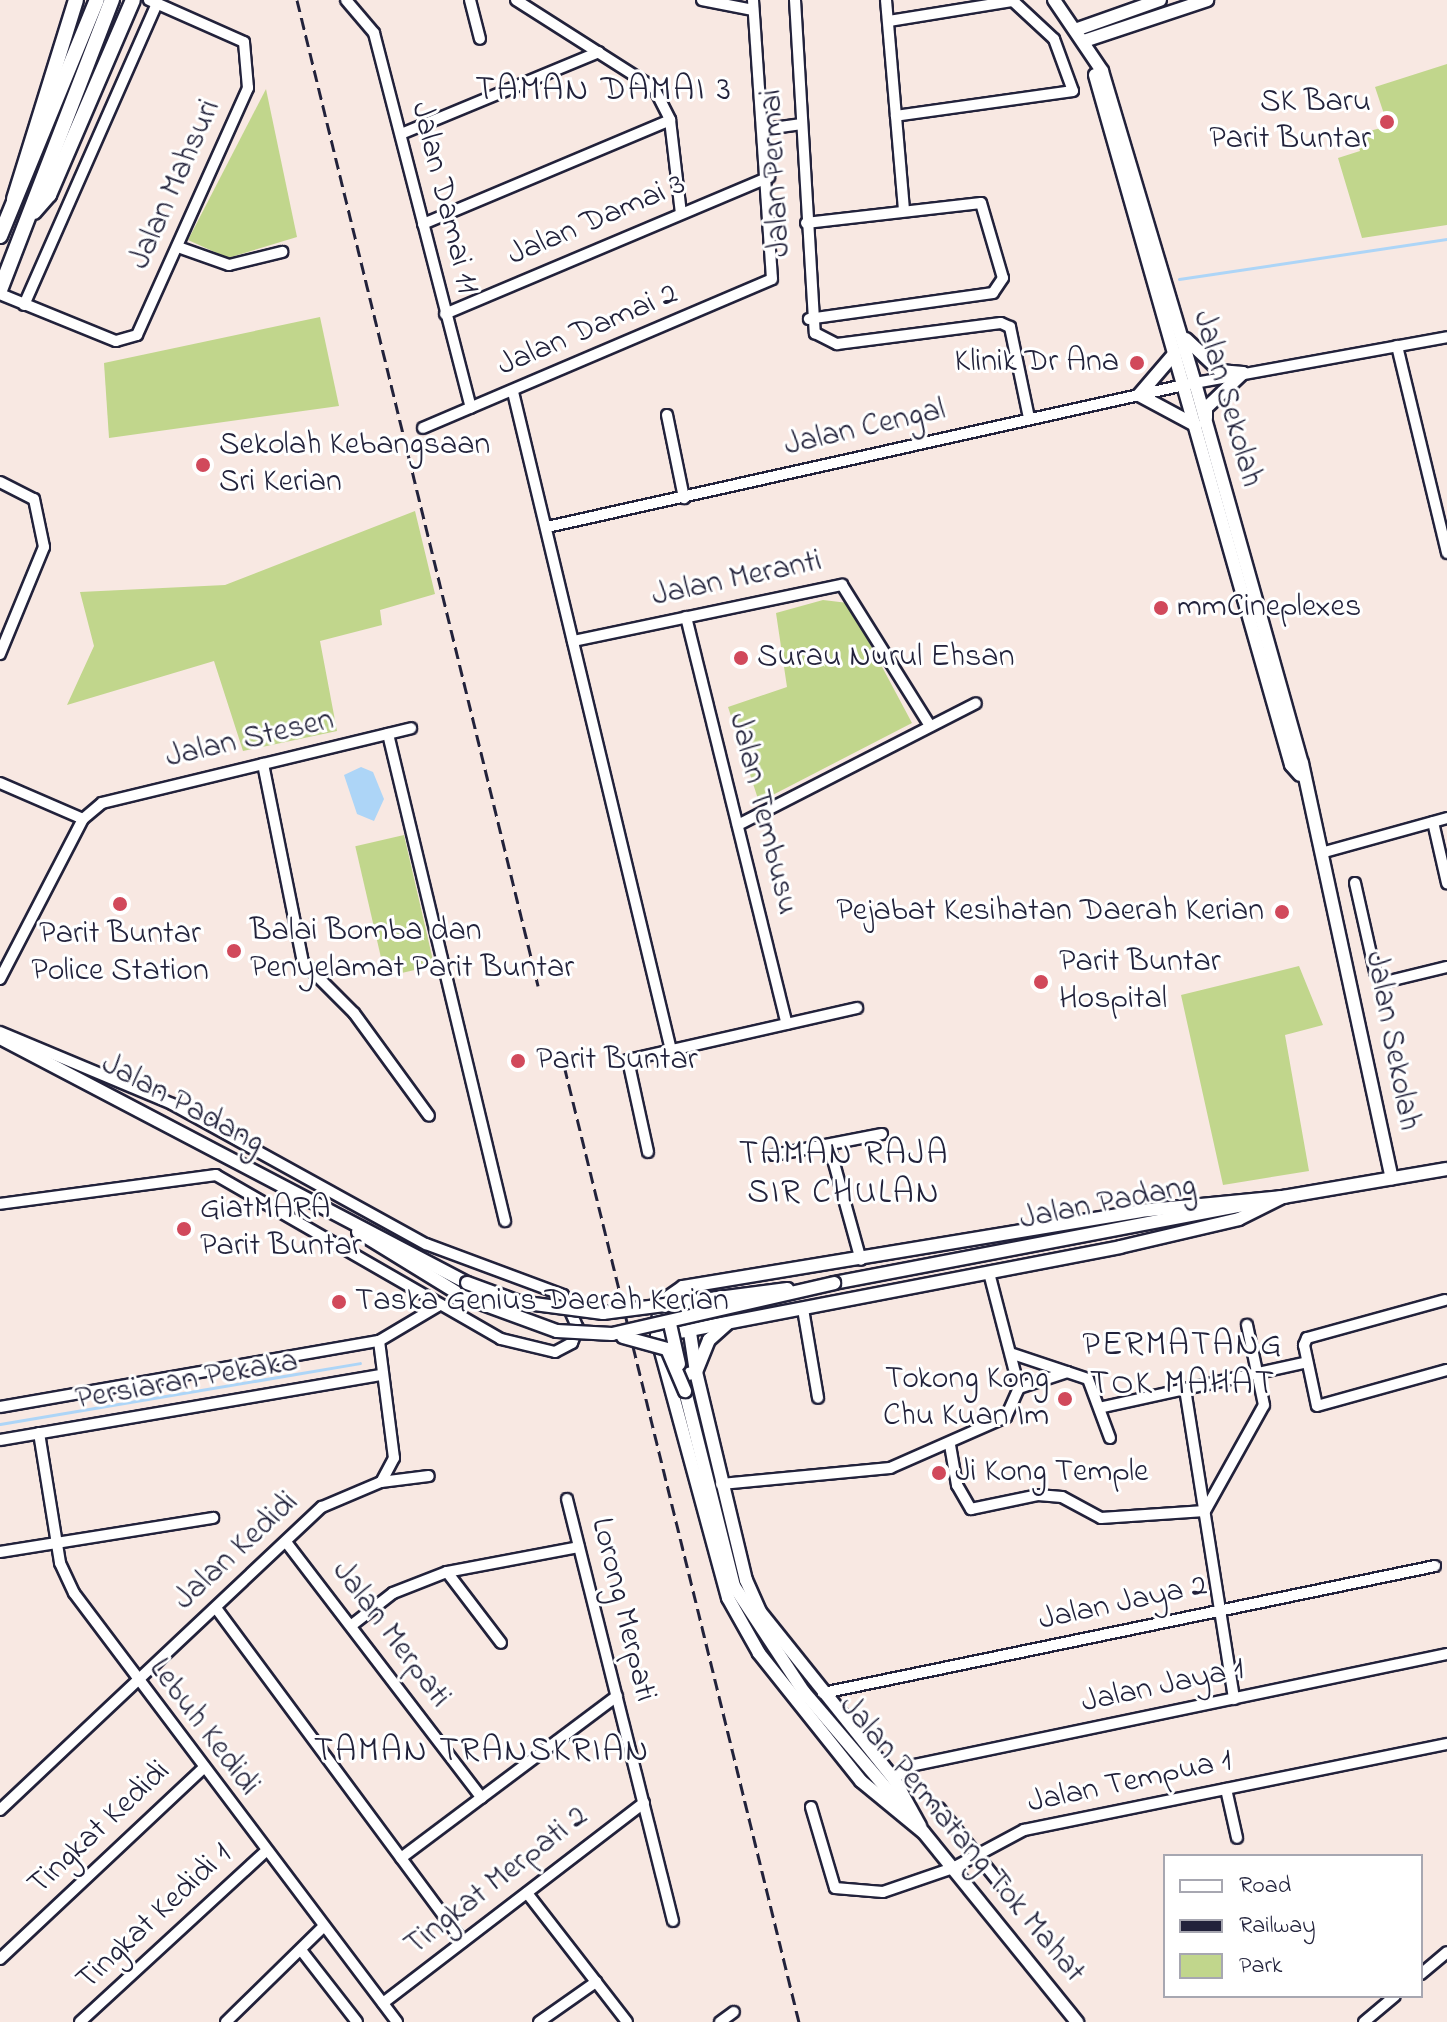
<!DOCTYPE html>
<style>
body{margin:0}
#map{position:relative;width:1447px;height:2022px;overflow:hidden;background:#f8e8e2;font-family:"Indie Flower",sans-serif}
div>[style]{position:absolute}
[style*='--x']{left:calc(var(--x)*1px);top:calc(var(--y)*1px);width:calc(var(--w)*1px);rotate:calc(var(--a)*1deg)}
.green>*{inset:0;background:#c1d68c;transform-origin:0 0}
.water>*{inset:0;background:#add5f7}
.stream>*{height:3px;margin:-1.5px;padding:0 1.5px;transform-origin:1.5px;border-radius:1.5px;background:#add5f7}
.roads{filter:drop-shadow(2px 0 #22223b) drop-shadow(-2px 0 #22223b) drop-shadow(0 2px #22223b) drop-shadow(0 -2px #22223b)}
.minor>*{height:10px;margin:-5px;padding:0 5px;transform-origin:5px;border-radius:5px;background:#fff}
.tertiary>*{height:12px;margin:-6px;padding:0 6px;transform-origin:6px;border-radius:6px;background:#fff}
.secondary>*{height:14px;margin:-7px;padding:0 7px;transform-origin:7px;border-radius:7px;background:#fff}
.rail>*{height:3px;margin-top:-1.5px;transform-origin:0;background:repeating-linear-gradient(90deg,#22223b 0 12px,transparent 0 18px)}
.bridges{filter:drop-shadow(2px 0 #22223b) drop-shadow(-2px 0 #22223b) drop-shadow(0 2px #22223b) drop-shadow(0 -2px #22223b)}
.tertiary-bridge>*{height:12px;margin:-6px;padding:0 6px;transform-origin:6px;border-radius:6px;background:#fff}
.dots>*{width:22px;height:22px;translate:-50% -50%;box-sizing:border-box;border:4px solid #fff;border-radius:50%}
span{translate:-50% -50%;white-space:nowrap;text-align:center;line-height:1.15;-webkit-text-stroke:6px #fff;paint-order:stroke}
.poi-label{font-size:32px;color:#22223b}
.right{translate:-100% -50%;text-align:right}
.left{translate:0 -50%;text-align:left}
.street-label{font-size:32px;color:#22223b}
.neighbourhood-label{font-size:34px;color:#22223b;letter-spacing:2px}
.legend{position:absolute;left:1163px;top:1854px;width:260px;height:144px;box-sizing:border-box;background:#fff;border:2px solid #a7a7b1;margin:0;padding:10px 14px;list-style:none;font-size:24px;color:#22223b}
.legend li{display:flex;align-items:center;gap:16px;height:40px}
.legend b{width:40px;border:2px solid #a7a7b1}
</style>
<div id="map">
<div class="green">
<div style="clip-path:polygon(1447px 64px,1447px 225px,1362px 238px,1338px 158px,1360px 151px,1355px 135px,1388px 126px,1375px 87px)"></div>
<div style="clip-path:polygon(266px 89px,297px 237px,228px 258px,188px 240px)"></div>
<div style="clip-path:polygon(320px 317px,339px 406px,109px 438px,104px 363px)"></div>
<div style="clip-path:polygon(415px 511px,435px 594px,380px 610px,382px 625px,320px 641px,337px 731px,243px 751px,214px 661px,67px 705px,94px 646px,80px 592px,225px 585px)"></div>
<div style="clip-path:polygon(823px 600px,848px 603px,912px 723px,759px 802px,728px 707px,787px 687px,776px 613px)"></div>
<div style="left:404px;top:835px;width:134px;height:50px;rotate:77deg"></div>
<div style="clip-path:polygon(1299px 966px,1323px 1025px,1285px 1035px,1309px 1171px,1223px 1185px,1181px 995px)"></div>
</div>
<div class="water">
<div style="clip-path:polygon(361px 767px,373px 772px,384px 799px,374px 821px,357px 814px,344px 775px)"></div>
</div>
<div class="stream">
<div style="--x:1179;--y:279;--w:271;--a:-8.5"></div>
<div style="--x:0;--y:1424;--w:365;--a:-9.6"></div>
</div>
<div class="roads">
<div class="minor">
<div style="--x:346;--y:0;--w:43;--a:49.7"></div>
<div style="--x:374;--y:33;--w:387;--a:75.5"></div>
<div style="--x:470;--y:0;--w:40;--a:75.6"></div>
<div style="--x:516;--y:0;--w:164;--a:32.5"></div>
<div style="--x:654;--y:88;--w:36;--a:63"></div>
<div style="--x:670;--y:120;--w:94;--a:83.3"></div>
<div style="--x:702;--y:0;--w:52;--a:11.1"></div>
<div style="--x:795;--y:0;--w:334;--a:86.6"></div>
<div style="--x:815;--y:333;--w:25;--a:27"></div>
<div style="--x:837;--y:344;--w:165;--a:-7.3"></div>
<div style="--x:1001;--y:323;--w:10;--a:24"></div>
<div style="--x:1010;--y:327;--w:93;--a:78.2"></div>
<div style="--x:886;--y:0;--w:211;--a:85.1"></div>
<div style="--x:889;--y:21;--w:126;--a:-9.2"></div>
<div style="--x:1013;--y:1;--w:56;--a:42.8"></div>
<div style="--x:1054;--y:39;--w:55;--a:69.9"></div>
<div style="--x:1073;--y:91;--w:179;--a:172"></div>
<div style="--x:766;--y:129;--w:36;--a:-8"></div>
<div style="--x:401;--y:134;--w:214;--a:-22.5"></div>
<div style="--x:806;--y:223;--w:176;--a:-6.5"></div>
<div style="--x:981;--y:203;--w:78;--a:73.7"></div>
<div style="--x:1003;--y:278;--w:18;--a:124"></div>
<div style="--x:993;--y:293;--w:186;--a:172"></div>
<div style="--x:423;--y:224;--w:268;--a:-22.8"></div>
<div style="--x:178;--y:247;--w:54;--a:19.4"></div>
<div style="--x:229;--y:265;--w:55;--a:-13.8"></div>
<div style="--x:0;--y:294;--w:125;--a:22.1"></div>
<div style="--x:116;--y:341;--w:22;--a:-16"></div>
<div style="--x:137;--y:335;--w:271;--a:-65.8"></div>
<div style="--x:248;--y:88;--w:46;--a:-95"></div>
<div style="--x:244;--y:42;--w:104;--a:-156.1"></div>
<div style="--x:24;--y:305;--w:329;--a:-66.2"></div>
<div style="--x:445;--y:314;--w:352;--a:-22.9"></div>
<div style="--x:1397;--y:346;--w:213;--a:76.4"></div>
<div style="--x:513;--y:392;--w:677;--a:76.5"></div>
<div style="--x:667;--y:415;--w:85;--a:78.4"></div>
<div style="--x:423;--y:428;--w:379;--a:-23.1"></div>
<div style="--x:772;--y:279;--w:280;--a:-93.9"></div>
<div style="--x:0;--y:482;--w:38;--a:27"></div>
<div style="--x:34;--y:499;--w:49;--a:78.2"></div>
<div style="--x:44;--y:547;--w:116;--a:112.4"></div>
<div style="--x:547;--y:527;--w:653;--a:-12.57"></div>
<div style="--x:1184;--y:385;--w:267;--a:-10.3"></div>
<div style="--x:686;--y:617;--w:419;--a:76.1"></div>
<div style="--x:573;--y:641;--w:275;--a:-11.8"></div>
<div style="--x:842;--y:585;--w:166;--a:58"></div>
<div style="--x:388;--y:734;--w:501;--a:76.49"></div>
<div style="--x:263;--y:764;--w:202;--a:78.6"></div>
<div style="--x:303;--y:962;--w:72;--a:45"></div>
<div style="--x:354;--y:1013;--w:127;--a:53.9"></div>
<div style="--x:0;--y:783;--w:90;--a:23.4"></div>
<div style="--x:1433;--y:822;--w:63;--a:77.1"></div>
<div style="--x:738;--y:825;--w:267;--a:-27.1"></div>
<div style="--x:1321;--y:853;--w:131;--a:-15.5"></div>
<div style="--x:1355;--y:883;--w:91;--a:77.3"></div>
<div style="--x:1375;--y:972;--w:14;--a:45"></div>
<div style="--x:1385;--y:982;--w:64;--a:-13.6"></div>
<div style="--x:0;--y:979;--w:180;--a:-62.6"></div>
<div style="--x:83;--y:819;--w:25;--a:-40"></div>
<div style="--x:102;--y:803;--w:318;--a:-13.6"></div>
<div style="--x:0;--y:1032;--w:186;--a:22.7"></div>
<div style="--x:172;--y:1104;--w:290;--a:28.9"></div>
<div style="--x:426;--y:1244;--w:146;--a:20.4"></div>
<div style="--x:563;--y:1295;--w:36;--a:66"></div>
<div style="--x:578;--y:1328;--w:16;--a:112"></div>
<div style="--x:572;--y:1343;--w:19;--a:152"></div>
<div style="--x:555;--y:1352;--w:56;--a:-166.5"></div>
<div style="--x:501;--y:1339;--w:329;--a:-150.1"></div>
<div style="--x:216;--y:1175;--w:218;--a:172.4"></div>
<div style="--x:829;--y:1145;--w:119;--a:74.5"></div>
<div style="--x:648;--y:1152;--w:94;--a:-102.3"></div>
<div style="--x:628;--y:1060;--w:235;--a:-12.8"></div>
<div style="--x:774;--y:1155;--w:110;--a:-11"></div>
<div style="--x:1445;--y:1300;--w:143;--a:164.6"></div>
<div style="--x:1307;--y:1338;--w:8;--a:113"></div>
<div style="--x:1304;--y:1345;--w:62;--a:78"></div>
<div style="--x:1317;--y:1406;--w:135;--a:-15.5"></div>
<div style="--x:803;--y:1309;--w:90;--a:80.4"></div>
<div style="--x:379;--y:1341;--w:118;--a:82.7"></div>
<div style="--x:394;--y:1458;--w:27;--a:118"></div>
<div style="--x:1013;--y:1354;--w:79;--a:18.4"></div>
<div style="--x:1088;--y:1379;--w:63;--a:69.6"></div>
<div style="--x:1019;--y:1388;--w:51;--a:-18.4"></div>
<div style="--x:1185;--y:1389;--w:314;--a:81"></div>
<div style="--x:0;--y:1407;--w:385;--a:-9.9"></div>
<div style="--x:379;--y:1341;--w:69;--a:-30.7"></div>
<div style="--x:1103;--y:1407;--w:209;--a:-12.4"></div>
<div style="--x:39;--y:1433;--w:132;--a:80.8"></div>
<div style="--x:60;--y:1563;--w:33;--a:65"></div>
<div style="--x:74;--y:1593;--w:537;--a:53.02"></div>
<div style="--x:0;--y:1440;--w:387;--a:-9.7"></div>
<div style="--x:950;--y:1445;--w:41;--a:80.1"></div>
<div style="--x:957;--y:1485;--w:28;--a:60"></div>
<div style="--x:971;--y:1509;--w:68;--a:-11.8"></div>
<div style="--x:1038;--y:1495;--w:24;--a:5"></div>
<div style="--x:1062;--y:1497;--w:44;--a:28.3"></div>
<div style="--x:1101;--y:1518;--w:104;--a:-3.9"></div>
<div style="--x:1205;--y:1511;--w:121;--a:-60.9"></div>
<div style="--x:1264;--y:1405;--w:82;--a:-102"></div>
<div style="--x:721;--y:1484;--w:170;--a:-5.4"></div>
<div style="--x:890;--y:1468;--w:127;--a:-23.7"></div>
<div style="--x:1006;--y:1417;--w:32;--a:-66"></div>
<div style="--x:1019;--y:1388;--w:119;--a:-104.6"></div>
<div style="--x:567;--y:1499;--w:435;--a:75.9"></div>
<div style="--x:286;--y:1542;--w:322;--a:52.6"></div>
<div style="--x:0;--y:1552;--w:216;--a:-9.1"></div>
<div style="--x:447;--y:1572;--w:89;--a:52.7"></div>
<div style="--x:216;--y:1608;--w:415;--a:53.5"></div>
<div style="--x:352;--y:1625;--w:52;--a:-38"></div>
<div style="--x:393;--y:1593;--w:58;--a:-21.3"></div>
<div style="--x:447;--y:1572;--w:134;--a:-10.7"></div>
<div style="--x:823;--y:1693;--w:625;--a:-11.72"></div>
<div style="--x:894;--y:1779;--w:21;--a:-39"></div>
<div style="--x:910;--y:1766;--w:549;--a:-11.78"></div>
<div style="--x:1226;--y:1789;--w:50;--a:77.3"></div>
<div style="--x:811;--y:1807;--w:84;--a:73.5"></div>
<div style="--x:835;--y:1888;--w:48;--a:4.8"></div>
<div style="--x:883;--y:1892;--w:74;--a:-18.9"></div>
<div style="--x:953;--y:1868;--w:81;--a:-28.2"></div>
<div style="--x:1024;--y:1830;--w:432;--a:-11.5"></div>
<div style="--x:939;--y:1808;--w:99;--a:51.2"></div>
<div style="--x:0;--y:1810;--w:442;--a:-43.3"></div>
<div style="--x:322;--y:1507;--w:64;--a:-23"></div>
<div style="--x:381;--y:1482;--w:48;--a:-7.1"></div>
<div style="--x:401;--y:1858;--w:270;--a:-36.9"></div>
<div style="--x:527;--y:1893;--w:163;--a:52.2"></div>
<div style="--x:301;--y:1950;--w:91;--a:52.1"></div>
<div style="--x:0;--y:1959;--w:276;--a:-43.2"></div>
<div style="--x:1421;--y:1974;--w:34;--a:-40"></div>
<div style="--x:383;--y:2003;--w:329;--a:-37.5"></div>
<div style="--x:80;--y:2022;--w:251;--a:-42.6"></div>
<div style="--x:226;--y:2022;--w:136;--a:-44.4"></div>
<div style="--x:539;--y:2022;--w:70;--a:-35.1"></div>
<div style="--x:720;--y:2022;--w:17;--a:-36"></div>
<div style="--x:1364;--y:2022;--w:40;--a:-40"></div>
</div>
<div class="tertiary">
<div style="--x:1054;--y:0;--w:86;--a:55.9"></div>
<div style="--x:1102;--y:71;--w:326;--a:73.4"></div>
<div style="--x:1195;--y:383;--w:395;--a:74.3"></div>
<div style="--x:1302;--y:763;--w:425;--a:77.8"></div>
<div style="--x:1078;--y:29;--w:87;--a:-19.5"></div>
<div style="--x:1084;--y:41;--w:130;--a:-18.4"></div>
<div style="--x:1095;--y:75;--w:717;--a:74.14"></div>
<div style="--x:1291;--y:765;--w:13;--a:48"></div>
<div style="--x:1186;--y:339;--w:47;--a:43.3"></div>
<div style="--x:1220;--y:371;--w:23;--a:5"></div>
<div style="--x:1139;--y:395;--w:64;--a:28.2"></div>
<div style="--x:1139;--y:395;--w:55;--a:-49.4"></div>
<div style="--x:1206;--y:418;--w:10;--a:-90"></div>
<div style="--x:1206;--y:408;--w:51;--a:-43.4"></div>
<div style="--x:0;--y:1038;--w:527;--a:27.68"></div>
<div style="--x:1277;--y:1198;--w:172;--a:-9.7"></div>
<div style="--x:358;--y:1232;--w:124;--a:31.5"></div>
<div style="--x:834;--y:1283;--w:433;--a:-10.8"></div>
<div style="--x:683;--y:1287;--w:86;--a:81.3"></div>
<div style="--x:696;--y:1372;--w:214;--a:76.5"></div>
<div style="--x:746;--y:1580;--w:36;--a:66"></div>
<div style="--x:761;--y:1613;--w:213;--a:51.3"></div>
<div style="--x:894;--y:1779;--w:54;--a:61"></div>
<div style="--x:664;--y:1335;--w:464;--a:-10.9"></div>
<div style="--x:1120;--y:1247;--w:122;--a:-13.2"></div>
<div style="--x:1239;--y:1219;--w:47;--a:-26.6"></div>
<div style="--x:671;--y:1379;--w:26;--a:-16"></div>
<div style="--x:696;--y:1372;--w:35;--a:-68"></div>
<div style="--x:709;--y:1340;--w:24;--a:-42"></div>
<div style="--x:685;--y:1391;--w:201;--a:75.9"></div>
<div style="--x:734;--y:1586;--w:127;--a:56.6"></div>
<div style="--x:804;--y:1692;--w:153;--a:49.5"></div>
<div style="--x:920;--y:1828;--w:250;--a:51"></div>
<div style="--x:923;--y:1832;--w:80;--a:-140.6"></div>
<div style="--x:861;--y:1781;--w:164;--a:-128.6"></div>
<div style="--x:759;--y:1653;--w:63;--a:-119.4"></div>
<div style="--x:728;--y:1598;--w:271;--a:-105.2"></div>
<div style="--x:657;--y:1336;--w:33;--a:-85"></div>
<div style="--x:660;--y:1303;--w:28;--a:-35"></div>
<div style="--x:683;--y:1287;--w:463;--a:-9.4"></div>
<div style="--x:1140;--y:1211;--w:145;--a:-5.6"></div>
</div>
<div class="secondary">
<div style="--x:14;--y:199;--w:208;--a:-72.7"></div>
<div style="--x:34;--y:212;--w:23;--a:-49"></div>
<div style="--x:49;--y:195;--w:212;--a:-66.7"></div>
<div style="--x:0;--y:236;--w:255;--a:-67.7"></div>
<div style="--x:0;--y:290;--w:311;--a:-68.9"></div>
</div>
</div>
<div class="rail">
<div style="--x:297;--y:0;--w:1015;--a:76.26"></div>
<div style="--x:560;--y:1049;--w:1002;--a:76.2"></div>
</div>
<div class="bridges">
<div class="tertiary-bridge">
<div style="--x:467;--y:1283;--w:55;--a:20.1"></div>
<div style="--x:519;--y:1302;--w:85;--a:7.5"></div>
<div style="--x:603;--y:1313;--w:186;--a:-7.4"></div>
<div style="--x:464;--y:1297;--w:99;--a:20.1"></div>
<div style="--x:557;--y:1331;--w:55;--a:3.1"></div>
<div style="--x:612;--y:1334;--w:228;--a:-12.9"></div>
<div style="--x:670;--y:1324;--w:41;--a:77.3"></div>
<div style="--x:623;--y:1337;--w:46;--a:15.3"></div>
<div style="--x:667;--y:1349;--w:46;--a:66.8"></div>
</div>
</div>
<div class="dots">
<div style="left:1387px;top:122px;background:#d1495b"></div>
<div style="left:1137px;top:363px;background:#d1495b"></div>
<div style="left:203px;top:465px;background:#d1495b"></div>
<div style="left:1161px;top:608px;background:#d1495b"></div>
<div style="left:741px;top:658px;background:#d1495b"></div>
<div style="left:120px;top:904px;background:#d1495b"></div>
<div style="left:1282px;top:912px;background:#d1495b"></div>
<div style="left:234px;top:951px;background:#d1495b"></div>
<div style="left:1041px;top:982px;background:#d1495b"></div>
<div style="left:518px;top:1061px;background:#d1495b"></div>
<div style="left:184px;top:1229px;background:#d1495b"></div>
<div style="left:339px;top:1302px;background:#d1495b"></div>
<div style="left:1065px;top:1399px;background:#d1495b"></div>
<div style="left:939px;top:1473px;background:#d1495b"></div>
</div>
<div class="poi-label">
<span class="right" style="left:1371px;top:122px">SK Baru<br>Parit Buntar</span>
<span class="right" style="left:1119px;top:363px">Klinik Dr Ana</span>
<span class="left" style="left:219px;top:465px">Sekolah Kebangsaan<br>Sri Kerian</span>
<span class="left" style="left:1177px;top:608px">mmCineplexes</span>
<span class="left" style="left:757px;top:658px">Surau Nurul Ehsan</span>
<span class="right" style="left:1264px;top:912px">Pejabat Kesihatan Daerah Kerian</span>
<span class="left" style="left:250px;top:951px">Balai Bomba dan<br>Penyelamat Parit Buntar</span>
<span style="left:120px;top:954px">Parit Buntar<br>Police Station</span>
<span class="left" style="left:1059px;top:982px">Parit Buntar<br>Hospital</span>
<span class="left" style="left:536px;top:1061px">Parit Buntar</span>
<span class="left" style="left:200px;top:1229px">GiatMARA<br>Parit Buntar</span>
<span class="left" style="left:355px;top:1302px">Taska Genius Daerah Kerian</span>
<span class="right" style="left:1049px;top:1399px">Tokong Kong<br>Chu Kuan Im</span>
<span class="left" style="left:955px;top:1473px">Ji Kong Temple</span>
</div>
<div class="street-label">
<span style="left:777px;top:173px;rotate:-93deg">Jalan Permai</span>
<span style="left:176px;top:185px;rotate:-66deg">Jalan Mahsuri</span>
<span style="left:443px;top:198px;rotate:76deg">Jalan Damai 11</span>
<span style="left:597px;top:221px;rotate:-23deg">Jalan Damai 3</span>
<span style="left:588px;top:331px;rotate:-23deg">Jalan Damai 2</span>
<span style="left:1226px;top:399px;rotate:74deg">Jalan Sekolah</span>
<span style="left:865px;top:429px;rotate:-13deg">Jalan Cengal</span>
<span style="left:737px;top:580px;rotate:-12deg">Jalan Meranti</span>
<span style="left:250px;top:740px;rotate:-13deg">Jalan Stesen</span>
<span style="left:762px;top:814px;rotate:76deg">Jalan Tembusu</span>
<span style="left:1391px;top:1041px;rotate:79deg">Jalan Sekolah</span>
<span style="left:182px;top:1105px;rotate:28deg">Jalan Padang</span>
<span style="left:1108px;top:1204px;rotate:-11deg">Jalan Padang</span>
<span style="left:187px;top:1382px;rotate:-10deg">Persiaran Pekaka</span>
<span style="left:237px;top:1552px;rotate:-43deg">Jalan Kedidi</span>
<span style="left:1123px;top:1604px;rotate:-12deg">Jalan Jaya 2</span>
<span style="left:622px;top:1610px;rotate:76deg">Lorong Merpati</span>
<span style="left:390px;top:1635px;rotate:53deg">Jalan Merpati</span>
<span style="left:1163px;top:1687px;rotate:-12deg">Jalan Jaya 1</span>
<span style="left:203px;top:1728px;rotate:53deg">Lebuh Kedidi</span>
<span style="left:1130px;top:1783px;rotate:-12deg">Jalan Tempua 1</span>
<span style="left:100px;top:1829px;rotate:-43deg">Tingkat Kedidi</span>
<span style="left:961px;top:1840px;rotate:50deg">Jalan Permatang Tok Mahat</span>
<span style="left:497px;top:1882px;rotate:-38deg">Tingkat Merpati 2</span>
<span style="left:155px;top:1918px;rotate:-43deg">Tingkat Kedidi 1</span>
</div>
<div class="neighbourhood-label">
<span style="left:604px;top:92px">TAMAN DAMAI 3</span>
<span style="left:844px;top:1175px">TAMAN RAJA<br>SIR CHULAN</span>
<span style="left:1183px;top:1366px">PERMATANG<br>TOK MAHAT</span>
<span style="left:482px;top:1753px">TAMAN TRANSKRIAN</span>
</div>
<ul class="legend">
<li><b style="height:10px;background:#fff"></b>Road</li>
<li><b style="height:10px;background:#22223b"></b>Railway</li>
<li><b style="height:22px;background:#c1d68c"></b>Park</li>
</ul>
</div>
